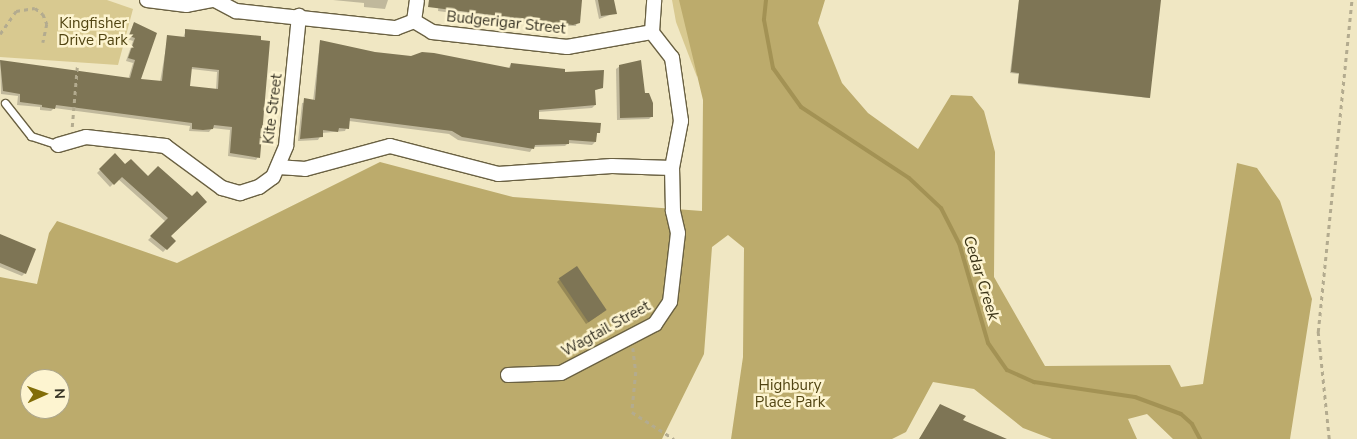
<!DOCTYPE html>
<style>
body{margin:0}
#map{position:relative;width:1357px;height:439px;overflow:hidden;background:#f0e7c3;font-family:"Nunito Sans",sans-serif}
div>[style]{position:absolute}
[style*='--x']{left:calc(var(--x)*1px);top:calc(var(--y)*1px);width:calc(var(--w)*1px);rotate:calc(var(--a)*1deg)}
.green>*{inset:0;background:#d8c990}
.forest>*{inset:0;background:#bcab6c}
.shadow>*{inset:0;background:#0003}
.stream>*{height:4px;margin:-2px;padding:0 2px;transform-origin:2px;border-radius:2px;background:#a39254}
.building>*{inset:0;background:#7e7555;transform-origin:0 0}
.path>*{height:2.5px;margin-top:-1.25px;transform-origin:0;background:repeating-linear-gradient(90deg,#b3ab8f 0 4px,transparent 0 8px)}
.roads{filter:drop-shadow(1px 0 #6a6142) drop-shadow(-1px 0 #6a6142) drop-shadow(0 1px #6a6142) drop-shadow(0 -1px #6a6142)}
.service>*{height:7px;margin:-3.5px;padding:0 3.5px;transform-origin:3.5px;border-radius:3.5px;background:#fff}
.minor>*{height:14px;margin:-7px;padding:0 7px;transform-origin:7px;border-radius:7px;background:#fff}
span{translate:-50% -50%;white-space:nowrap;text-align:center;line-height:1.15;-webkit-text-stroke:5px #fdf4d0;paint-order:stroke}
.park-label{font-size:15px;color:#514412}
.street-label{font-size:15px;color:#363224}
.water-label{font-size:16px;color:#3a3316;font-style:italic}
.north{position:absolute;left:20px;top:369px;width:50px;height:50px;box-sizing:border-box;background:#fdf4d0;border:1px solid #ada68b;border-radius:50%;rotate:88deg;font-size:14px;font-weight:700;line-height:20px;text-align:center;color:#363224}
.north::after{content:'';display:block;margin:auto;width:18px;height:22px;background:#826d08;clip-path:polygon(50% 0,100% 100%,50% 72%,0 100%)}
</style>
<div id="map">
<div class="green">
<div style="clip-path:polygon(0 0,107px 0,133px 9px,118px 65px,0 57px)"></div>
<div style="clip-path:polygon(672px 0,706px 0,697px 77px,676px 22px)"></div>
</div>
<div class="forest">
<div style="clip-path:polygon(evenodd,679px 0,825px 0,818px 23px,842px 83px,868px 113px,918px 149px,951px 95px,972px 96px,984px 111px,995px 152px,994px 277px,1045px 366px,1170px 365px,1181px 387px,1203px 384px,1237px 163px,1257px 168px,1280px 201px,1312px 299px,1290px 439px,1173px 439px,1147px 414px,1128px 419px,1137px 439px,1052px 439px,1023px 428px,974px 389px,933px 382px,906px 432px,892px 439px,731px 439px,743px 357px,744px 248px,728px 235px,712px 247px,704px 354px,662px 439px,0 439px,0 277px,37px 284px,49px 233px,57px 221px,177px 263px,380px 162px,513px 197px,702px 211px,703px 100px,679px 0,30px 379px,60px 379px,60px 409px,30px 409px,30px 379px)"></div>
</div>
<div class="shadow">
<div style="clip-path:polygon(333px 0,388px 0,385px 9px,364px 7px,364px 3px)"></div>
<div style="clip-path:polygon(439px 0,581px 0,576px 26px,536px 25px,438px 11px)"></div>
<div style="clip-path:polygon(595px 0,613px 0,615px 13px,599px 19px)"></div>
<div style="clip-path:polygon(1019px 0,1160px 0,1149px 98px,1018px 84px,1019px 74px,1010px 73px)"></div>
<div style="clip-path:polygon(evenodd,134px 23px,139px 80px,160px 82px,168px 36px,183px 38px,186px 30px,260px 37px,258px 157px,256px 160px,228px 156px,230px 130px,212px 128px,209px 132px,189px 131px,190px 126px,54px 108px,51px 111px,40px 110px,40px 107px,17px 105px,18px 96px,1px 94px,0 61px,128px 80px,133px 63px,126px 61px,133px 41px,127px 39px,134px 23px,191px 69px,217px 72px,216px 90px,189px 87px,191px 69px)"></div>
<div style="clip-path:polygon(320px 42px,375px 53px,508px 69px,511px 64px,563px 74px,602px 87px,594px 91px,595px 105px,592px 108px,538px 112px,538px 120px,599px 124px,595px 142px,592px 145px,568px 143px,565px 146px,533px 147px,530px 152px,458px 140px,449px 134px,349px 121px,345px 131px,322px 133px,318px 140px,298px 141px,302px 103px,313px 101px)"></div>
<div style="clip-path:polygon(620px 66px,644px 94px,651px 117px,649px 119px,617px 120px,616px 69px)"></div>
<div style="clip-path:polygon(115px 155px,125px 166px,192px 198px,170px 237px,174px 241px,163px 252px,148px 240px,166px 222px,118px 179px,110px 187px,97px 173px)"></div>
<div style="clip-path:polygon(0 235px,25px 273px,22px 276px,0 267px)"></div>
<div style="clip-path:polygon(560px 279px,602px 313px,586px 324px,557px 282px)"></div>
</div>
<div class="stream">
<div style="--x:766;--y:0;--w:20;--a:96"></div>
<div style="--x:764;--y:20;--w:49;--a:79.4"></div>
<div style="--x:773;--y:68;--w:48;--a:54.3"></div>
<div style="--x:801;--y:107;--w:129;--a:33.3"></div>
<div style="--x:909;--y:178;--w:44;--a:43.2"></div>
<div style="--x:941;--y:208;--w:39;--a:63"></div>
<div style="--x:959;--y:243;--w:104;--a:73.8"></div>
<div style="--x:988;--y:343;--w:33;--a:55"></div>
<div style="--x:1007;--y:370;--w:30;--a:24"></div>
<div style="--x:1034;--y:382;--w:102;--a:8.4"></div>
<div style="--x:1135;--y:397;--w:49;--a:20.3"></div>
<div style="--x:1181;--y:414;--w:15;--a:42"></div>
<div style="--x:1192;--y:424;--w:17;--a:62"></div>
</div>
<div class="building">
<div style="clip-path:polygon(429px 0,582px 0,580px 23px,573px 25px,428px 7px)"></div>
<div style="clip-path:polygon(598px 0,614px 0,617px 14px,601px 16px)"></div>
<div style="clip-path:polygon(1019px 0,1161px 0,1150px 98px,1018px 83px,1019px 73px,1011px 72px)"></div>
<div style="clip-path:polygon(evenodd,134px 22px,157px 33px,141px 79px,162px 81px,167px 35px,185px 37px,185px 29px,261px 36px,261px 40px,270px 41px,260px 158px,230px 153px,232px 127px,214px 125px,213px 129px,203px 130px,192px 129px,192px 123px,56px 105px,55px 109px,42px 107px,42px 105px,20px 102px,20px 94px,3px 91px,0 60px,130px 78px,135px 60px,128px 58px,135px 38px,129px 36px,134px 22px,192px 67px,219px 70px,218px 89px,190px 86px,192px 67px)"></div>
<div style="clip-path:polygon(320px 40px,375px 52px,411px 56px,422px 52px,434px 53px,510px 68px,511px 63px,565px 69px,565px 72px,604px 70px,603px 88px,595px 90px,596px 105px,539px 110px,539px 119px,601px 123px,600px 133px,597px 133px,596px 142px,569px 140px,569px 144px,535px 145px,534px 149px,462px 137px,452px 131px,350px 118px,349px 129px,339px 128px,338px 132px,323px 130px,323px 137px,300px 139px,304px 98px,315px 100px)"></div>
<div style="clip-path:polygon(641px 60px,645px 93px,649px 93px,653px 103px,653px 117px,620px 118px,619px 65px)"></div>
<div style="clip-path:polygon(115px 153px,125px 164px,131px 159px,148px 176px,158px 166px,192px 196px,197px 191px,207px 202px,171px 236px,176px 241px,167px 250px,150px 236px,168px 218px,122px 177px,114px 185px,99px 169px)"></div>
<div style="clip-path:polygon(0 234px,36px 249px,26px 274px,0 263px)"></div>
<div style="left:577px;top:266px;width:53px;height:22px;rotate:56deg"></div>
<div style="clip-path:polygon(940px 404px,966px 416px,963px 420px,1007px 439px,919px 439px)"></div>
</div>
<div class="path">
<div style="--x:0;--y:34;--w:28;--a:-55"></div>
<div style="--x:16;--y:11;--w:19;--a:-9"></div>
<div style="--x:35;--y:8;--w:10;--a:37"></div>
<div style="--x:43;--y:14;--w:11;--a:68"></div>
<div style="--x:47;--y:24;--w:19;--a:102"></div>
<div style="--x:72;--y:127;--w:60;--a:-85.2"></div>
<div style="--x:633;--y:348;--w:24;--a:83"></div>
<div style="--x:636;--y:372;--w:40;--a:95.7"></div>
<div style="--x:632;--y:412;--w:50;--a:32.7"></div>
<div style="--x:1329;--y:439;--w:108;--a:-95.9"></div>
<div style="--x:1318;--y:332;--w:334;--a:-84.2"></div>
</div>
<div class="roads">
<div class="service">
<div style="--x:5;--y:103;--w:42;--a:51.8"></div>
<div style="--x:31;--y:136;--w:28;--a:18"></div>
</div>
<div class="minor">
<div style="--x:147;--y:0;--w:40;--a:7.1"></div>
<div style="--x:187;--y:5;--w:25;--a:-11"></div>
<div style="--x:215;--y:0;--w:24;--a:28"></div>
<div style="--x:236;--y:11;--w:161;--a:6.1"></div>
<div style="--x:396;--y:28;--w:19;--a:-21"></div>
<div style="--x:414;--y:21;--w:21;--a:31"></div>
<div style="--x:432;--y:32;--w:136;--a:6.3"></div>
<div style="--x:567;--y:47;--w:86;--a:-10"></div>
<div style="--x:414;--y:21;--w:21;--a:-82"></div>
<div style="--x:58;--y:145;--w:29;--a:-16"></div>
<div style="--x:86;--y:137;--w:80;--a:6.5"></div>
<div style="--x:165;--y:146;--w:71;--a:36.4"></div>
<div style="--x:222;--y:188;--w:19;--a:16"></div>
<div style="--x:240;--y:193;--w:20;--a:-18"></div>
<div style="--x:259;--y:187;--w:17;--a:-36"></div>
<div style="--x:273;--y:177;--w:34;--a:-67"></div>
<div style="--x:286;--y:146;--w:131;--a:-84.3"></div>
<div style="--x:278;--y:167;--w:27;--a:4"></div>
<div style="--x:305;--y:169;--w:88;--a:-15.1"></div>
<div style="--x:390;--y:146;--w:112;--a:14.5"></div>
<div style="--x:498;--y:174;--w:114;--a:-4"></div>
<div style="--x:612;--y:166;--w:60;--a:1.9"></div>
<div style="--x:508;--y:375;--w:53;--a:-2.2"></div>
<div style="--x:561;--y:373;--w:106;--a:-27.5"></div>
<div style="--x:655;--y:324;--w:27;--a:-56"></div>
<div style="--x:670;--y:302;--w:69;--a:-83.4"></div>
<div style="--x:678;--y:233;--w:23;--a:-103"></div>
<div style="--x:673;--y:211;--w:43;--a:-91.3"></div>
<div style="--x:672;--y:168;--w:48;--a:-79.2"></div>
<div style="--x:681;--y:121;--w:64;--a:-98.1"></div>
<div style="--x:672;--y:58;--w:33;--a:-128"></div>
<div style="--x:652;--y:32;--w:32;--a:-86"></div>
</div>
</div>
<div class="park-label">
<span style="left:93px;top:32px">Kingfisher<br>Drive Park</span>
<span style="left:790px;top:394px">Highbury<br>Place Park</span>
</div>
<div class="street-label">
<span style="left:506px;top:23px;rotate:6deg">Budgerigar Street</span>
<span style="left:273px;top:109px;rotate:-83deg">Kite Street</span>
<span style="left:606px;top:329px;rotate:-29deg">Wagtail Street</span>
</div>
<div class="water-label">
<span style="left:981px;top:278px;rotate:73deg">Cedar Creek</span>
</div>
<div class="north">N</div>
</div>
